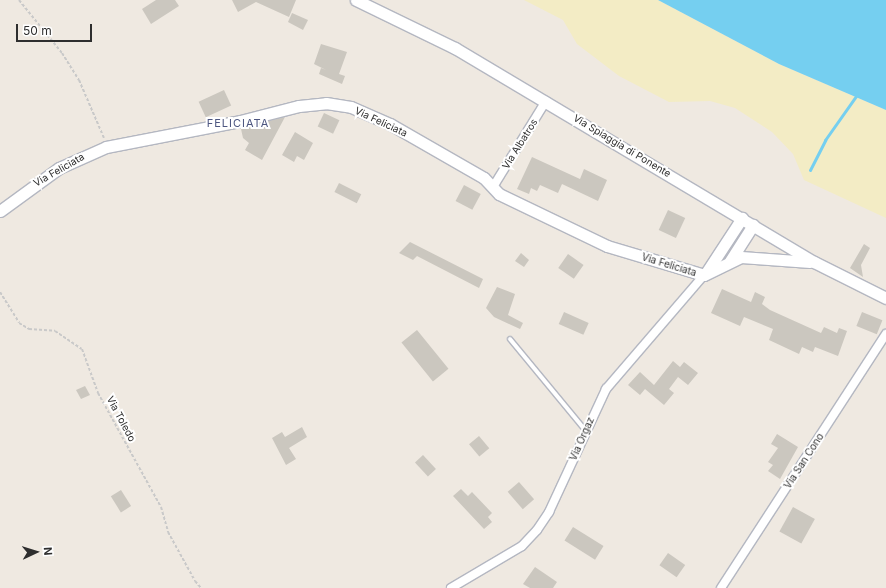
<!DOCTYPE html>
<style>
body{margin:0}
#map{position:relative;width:886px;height:588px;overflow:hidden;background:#efe9e1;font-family:Inter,sans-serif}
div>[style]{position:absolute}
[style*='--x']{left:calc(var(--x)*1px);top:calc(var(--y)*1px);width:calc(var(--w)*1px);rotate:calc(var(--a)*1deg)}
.sand>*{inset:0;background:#f3ecc5}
.water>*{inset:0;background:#75cff0}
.stream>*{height:3px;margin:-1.5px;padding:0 1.5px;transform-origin:1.5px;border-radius:1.5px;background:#75cff0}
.building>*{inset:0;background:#cbc7bf;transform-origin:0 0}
.path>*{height:2px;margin-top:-1px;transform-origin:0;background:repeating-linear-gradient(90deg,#c9c9c9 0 3px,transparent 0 5px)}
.roads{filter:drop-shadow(1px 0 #b4b7c1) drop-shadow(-1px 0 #b4b7c1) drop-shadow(0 1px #b4b7c1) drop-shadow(0 -1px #b4b7c1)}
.lane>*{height:4px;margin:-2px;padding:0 2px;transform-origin:2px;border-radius:2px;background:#fff}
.street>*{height:8px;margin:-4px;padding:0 4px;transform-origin:4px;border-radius:4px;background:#fff}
.secondary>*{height:11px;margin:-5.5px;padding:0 5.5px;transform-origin:5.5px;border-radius:5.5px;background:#fff}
span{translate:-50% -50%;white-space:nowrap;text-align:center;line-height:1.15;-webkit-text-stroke:4px #fff;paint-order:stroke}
.street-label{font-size:10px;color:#2e2e2e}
.neighbourhood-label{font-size:11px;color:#4d5680;letter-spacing:1px}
.north{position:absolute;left:16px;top:532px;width:40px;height:40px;-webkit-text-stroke:3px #fff;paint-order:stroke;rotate:86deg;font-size:11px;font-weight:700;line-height:16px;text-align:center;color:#2e2e2e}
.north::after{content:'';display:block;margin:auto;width:14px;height:18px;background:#2e2e2e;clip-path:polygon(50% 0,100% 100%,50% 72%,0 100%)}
.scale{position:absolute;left:16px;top:24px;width:76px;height:18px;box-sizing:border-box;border:2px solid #2e2e2e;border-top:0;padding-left:5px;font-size:12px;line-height:14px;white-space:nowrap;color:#2e2e2e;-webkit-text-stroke:3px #fff;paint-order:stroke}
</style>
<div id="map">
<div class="sand">
<div style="clip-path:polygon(524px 0,658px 0,779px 64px,886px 110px,886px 218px,804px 180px,793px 154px,772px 132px,735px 108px,710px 101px,669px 102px,619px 76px,577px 44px,563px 20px)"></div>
</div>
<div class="water">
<div style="clip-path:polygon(658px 0,886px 0,886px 110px,779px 64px)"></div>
</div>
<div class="stream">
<div style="--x:810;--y:170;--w:34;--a:-63"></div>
<div style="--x:825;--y:140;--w:54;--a:-54.8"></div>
</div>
<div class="building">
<div style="clip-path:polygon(156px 0,175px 0,179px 6px,151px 24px,142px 9px)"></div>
<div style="clip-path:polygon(232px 0,296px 0,289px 17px,256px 2px,238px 12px)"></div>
<div style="clip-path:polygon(292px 13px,308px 20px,303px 30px,288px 22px)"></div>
<div style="clip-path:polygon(321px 44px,347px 52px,339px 74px,345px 76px,342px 84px,319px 74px,321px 68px,326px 70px,314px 64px)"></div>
<div style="left:224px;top:90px;width:17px;height:28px;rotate:65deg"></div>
<div style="left:324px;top:113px;width:17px;height:15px;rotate:25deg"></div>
<div style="clip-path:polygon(285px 117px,262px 160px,245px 150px,249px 143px,243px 138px,241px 129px,243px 127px)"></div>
<div style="clip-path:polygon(295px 132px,313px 143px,304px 160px,297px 156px,294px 162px,282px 155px)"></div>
<div style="clip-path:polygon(532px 157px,580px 179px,584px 169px,607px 180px,598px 201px,562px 184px,558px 193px,540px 185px,537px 191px,531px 188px,529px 194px,517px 189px)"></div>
<div style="left:339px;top:183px;width:25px;height:10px;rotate:27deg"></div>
<div style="left:464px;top:185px;width:19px;height:18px;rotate:28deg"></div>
<div style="left:668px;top:210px;width:19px;height:22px;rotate:25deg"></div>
<div style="clip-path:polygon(410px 242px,483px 279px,479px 288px,417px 256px,413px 260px,399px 253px)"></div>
<div style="clip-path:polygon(864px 244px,870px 248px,861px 265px,863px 277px,850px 268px)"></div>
<div style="clip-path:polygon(521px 253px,529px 260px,524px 267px,515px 261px)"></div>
<div style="left:568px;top:254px;width:19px;height:17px;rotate:35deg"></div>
<div style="clip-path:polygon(497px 287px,515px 294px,508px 315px,523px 323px,520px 329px,494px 317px,486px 308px)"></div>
<div style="clip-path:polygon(722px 289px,751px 302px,755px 292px,765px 297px,762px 304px,770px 310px,821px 333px,824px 327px,837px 333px,839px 328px,847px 331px,838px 356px,815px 347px,813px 352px,802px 347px,799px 354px,769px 340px,773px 329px,744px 317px,740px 326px,711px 313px)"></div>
<div style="left:564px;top:312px;width:27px;height:13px;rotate:24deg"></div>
<div style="left:862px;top:312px;width:22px;height:15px;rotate:22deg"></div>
<div style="left:417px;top:330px;width:50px;height:20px;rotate:51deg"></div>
<div style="clip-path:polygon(673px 361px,680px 367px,684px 362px,698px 373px,688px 385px,678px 377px,669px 389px,674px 393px,664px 405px,645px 389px,640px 395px,628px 385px,640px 372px,654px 385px)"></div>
<div style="clip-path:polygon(85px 386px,90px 395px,81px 399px,76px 390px)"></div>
<div style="clip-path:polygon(302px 427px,307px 437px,289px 448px,296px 459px,286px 465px,272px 438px,282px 432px,285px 437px)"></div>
<div style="clip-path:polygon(777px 434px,798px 447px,780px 479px,768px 471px,773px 465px,768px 462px,778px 448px,771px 444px)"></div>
<div style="left:479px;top:436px;width:16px;height:13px;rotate:50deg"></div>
<div style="left:423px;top:455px;width:19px;height:11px;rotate:47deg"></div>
<div style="left:519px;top:482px;width:23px;height:15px;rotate:49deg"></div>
<div style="clip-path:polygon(461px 489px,468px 496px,472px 492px,492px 513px,488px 517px,492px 522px,484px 529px,453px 496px)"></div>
<div style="left:121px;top:490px;width:19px;height:12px;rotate:58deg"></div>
<div style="left:793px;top:507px;width:25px;height:28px;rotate:29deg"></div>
<div style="left:573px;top:527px;width:36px;height:16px;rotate:32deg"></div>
<div style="left:668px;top:553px;width:21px;height:15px;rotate:35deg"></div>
<div style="clip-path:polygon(535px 567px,557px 582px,553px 588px,530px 588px,523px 584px)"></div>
</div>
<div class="path">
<div style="--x:19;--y:0;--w:68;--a:50.9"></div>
<div style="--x:62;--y:53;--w:32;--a:58"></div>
<div style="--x:79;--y:80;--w:63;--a:66.7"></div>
<div style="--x:0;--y:292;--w:36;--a:58"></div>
<div style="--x:19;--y:323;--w:12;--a:31"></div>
<div style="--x:29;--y:329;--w:26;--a:4"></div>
<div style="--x:55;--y:331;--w:32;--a:34"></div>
<div style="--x:82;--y:349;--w:47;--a:70"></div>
<div style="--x:98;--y:393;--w:130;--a:61.1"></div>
<div style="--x:161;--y:507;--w:26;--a:74"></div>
<div style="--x:168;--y:532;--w:56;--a:61.1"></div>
<div style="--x:195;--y:581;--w:9;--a:49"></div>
</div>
<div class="roads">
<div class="lane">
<div style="--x:510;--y:339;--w:118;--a:50.5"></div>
</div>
<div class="street">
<div style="--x:493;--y:187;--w:101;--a:-58.4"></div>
<div style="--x:451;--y:588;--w:82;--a:-30.6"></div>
<div style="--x:522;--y:546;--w:22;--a:-47"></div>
<div style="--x:537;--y:530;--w:22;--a:-56"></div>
<div style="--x:549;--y:512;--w:136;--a:-65.1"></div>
<div style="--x:606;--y:389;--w:150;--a:-49.3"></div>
<div style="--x:721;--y:588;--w:303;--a:-57"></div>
</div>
<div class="secondary">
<div style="--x:356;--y:0;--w:110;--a:25.9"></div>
<div style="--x:455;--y:48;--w:418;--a:30.8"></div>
<div style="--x:814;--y:262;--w:80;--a:26.6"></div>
<div style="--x:0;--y:211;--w:73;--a:-36.1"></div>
<div style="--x:59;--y:168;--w:51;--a:-24.1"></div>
<div style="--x:106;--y:147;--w:136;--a:-11"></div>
<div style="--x:240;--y:121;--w:61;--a:-14.3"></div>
<div style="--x:299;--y:106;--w:27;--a:-6"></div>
<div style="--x:326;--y:103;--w:25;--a:9"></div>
<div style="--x:351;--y:107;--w:43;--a:23.6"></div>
<div style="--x:390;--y:124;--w:108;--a:29.9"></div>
<div style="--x:484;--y:178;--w:22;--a:47"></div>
<div style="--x:499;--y:194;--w:120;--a:25.7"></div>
<div style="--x:607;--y:246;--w:101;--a:16.6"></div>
<div style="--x:730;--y:261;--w:43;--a:-57.4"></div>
<div style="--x:706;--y:273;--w:66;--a:-56.8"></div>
<div style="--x:704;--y:275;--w:41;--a:-25.9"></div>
<div style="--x:741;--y:257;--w:69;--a:4.1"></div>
</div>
</div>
<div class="street-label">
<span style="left:381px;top:122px;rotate:25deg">Via Feliciata</span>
<span style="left:520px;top:144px;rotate:-58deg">Via Albatros</span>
<span style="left:622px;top:146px;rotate:31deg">Via Spiaggia di Ponente</span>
<span style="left:59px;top:170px;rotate:-30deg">Via Feliciata</span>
<span style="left:669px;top:265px;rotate:17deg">Via Feliciata</span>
<span style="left:121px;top:419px;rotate:62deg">Via Toledo</span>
<span style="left:582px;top:439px;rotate:-66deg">Via Orgaz</span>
<span style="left:804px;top:461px;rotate:-57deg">Via San Cono</span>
</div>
<div class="neighbourhood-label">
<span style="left:238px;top:123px">FELICIATA</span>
</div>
<div class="north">N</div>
<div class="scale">50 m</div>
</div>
